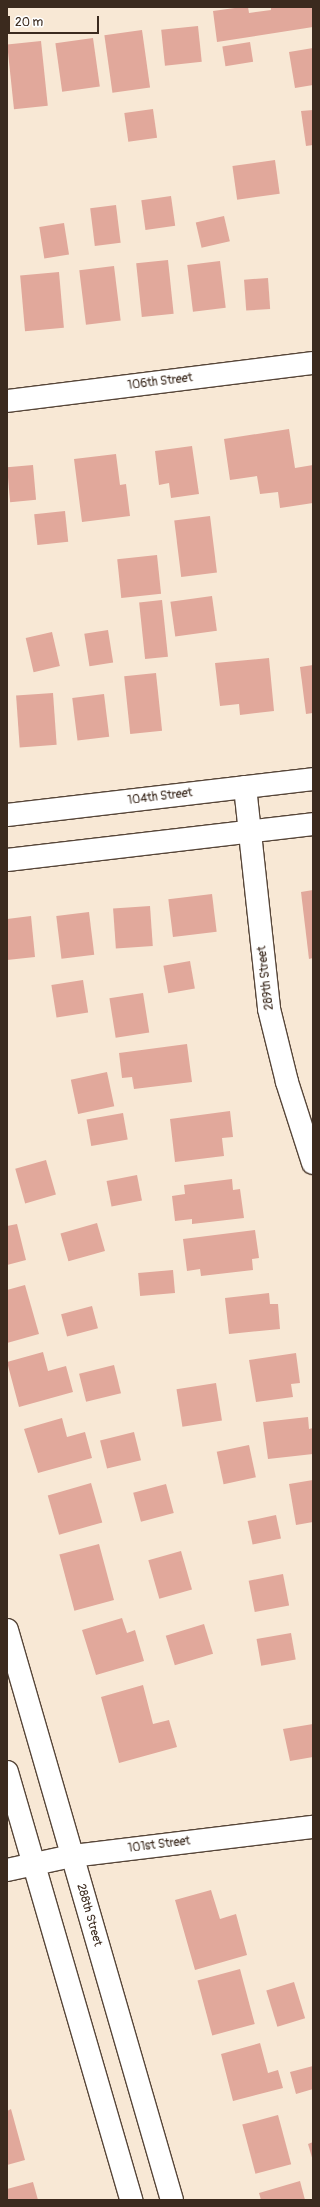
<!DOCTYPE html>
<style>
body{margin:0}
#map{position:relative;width:320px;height:2207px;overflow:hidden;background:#f8e8d5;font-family:Pangolin,sans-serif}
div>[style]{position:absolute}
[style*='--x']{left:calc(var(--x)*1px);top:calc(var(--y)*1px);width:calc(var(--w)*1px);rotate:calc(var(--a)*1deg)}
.building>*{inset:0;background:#e1a89b;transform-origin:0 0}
.roads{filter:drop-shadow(1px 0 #574639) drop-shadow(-1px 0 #574639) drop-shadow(0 1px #574639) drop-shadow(0 -1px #574639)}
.minor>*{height:22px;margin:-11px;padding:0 11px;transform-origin:11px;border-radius:11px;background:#fff}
span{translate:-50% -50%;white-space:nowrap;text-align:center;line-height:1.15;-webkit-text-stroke:3px #fff;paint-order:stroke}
.street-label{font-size:12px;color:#3b2a1e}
.frame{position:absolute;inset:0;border:8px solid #3b2a1e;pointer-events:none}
.scale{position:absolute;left:8px;top:16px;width:91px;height:18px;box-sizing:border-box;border:2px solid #3b2a1e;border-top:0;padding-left:5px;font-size:12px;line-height:14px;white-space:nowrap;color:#3b2a1e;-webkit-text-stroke:3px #fff;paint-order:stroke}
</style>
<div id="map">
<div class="building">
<div style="clip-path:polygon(242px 7px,248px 7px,249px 13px,271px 10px,271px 7px,313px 7px,313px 27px,217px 42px,213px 11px)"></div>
<div style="left:198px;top:26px;width:36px;height:37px;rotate:84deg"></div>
<div style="left:142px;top:30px;width:58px;height:38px;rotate:82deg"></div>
<div style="left:93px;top:38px;width:49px;height:38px;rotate:82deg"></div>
<div style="left:41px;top:41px;width:65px;height:34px;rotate:84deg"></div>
<div style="left:250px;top:42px;width:20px;height:28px;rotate:81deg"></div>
<div style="clip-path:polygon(313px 48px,313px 85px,295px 88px,289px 52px)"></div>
<div style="left:153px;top:109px;width:29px;height:29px;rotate:82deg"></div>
<div style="clip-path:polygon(313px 110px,313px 145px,306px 146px,301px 111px)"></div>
<div style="left:275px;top:160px;width:34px;height:43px;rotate:82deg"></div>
<div style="left:171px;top:196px;width:30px;height:30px;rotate:82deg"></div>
<div style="left:116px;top:205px;width:38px;height:26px;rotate:83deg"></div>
<div style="left:224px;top:216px;width:26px;height:29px;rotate:77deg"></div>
<div style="left:64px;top:223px;width:32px;height:25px;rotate:81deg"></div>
<div style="left:168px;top:260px;width:54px;height:32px;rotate:84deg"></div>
<div style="left:220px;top:261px;width:47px;height:33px;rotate:83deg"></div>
<div style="left:114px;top:266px;width:55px;height:35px;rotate:83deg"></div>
<div style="left:59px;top:272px;width:56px;height:39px;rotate:85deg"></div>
<div style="left:268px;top:278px;width:31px;height:24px;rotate:86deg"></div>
<div style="clip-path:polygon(289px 429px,295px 468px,313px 465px,313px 503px,280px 508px,278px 492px,260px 494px,257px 476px,230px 480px,224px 439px)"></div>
<div style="clip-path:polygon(192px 446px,199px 494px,171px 498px,169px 483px,159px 485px,155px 451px)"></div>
<div style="clip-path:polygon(116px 454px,120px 485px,126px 484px,130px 516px,82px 522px,74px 459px)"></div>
<div style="left:33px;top:465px;width:35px;height:26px;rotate:85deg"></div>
<div style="left:65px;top:511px;width:31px;height:31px;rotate:84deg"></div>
<div style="left:210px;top:516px;width:57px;height:36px;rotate:83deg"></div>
<div style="left:157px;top:555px;width:39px;height:40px;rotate:84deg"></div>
<div style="left:212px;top:596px;width:35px;height:42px;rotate:82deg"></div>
<div style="left:162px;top:600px;width:57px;height:23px;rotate:84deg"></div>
<div style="left:108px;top:630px;width:33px;height:24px;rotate:81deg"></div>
<div style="left:52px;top:632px;width:35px;height:27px;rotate:77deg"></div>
<div style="clip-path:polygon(269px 658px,274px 711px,240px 715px,239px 704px,220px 706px,215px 663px)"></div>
<div style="clip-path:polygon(313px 665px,313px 713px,306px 714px,300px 667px)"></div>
<div style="left:156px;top:673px;width:58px;height:32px;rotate:84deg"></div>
<div style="left:53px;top:693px;width:52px;height:37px;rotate:86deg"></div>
<div style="left:104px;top:694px;width:43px;height:32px;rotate:83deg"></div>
<div style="clip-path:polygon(313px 890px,313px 958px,309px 959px,301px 892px)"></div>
<div style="left:212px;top:894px;width:38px;height:44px;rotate:83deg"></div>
<div style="left:150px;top:906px;width:40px;height:37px;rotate:86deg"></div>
<div style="left:89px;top:912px;width:43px;height:33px;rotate:83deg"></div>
<div style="clip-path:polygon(31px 916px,35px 957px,7px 960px,7px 919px)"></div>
<div style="left:190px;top:961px;width:28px;height:27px;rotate:80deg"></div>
<div style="left:83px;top:980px;width:33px;height:32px;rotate:81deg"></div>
<div style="left:143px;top:993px;width:40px;height:34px;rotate:81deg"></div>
<div style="clip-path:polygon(187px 1044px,192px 1082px,134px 1089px,132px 1077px,122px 1078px,119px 1053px)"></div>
<div style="left:107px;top:1072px;width:35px;height:37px;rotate:78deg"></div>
<div style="clip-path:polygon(230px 1111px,233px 1137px,222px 1138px,224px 1156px,175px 1162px,170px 1119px)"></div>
<div style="left:123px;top:1113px;width:27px;height:37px;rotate:80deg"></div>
<div style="left:46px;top:1160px;width:36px;height:32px;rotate:74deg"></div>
<div style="left:137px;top:1175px;width:26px;height:31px;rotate:79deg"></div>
<div style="clip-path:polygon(232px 1179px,233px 1190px,240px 1189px,244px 1218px,192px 1224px,192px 1219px,175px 1221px,172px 1196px,185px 1194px,184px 1185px)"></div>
<div style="left:97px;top:1223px;width:29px;height:38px;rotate:74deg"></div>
<div style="clip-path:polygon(17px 1224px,26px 1260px,7px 1265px,7px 1226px)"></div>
<div style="clip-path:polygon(255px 1230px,259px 1258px,252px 1259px,253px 1270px,201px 1276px,200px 1269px,187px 1271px,183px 1239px)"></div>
<div style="left:173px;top:1270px;width:23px;height:35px;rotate:85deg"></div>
<div style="clip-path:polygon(25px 1285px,39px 1334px,7px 1343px,7px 1290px)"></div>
<div style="clip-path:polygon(269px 1293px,270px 1304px,278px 1304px,280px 1329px,229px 1334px,225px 1298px)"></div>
<div style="left:92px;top:1306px;width:23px;height:32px;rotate:75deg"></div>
<div style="clip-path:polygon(43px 1352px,48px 1371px,66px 1366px,73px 1392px,19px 1407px,7px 1362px)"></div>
<div style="clip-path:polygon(296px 1353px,300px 1383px,291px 1384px,293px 1397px,256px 1402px,249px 1360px)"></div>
<div style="left:114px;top:1365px;width:29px;height:36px;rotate:76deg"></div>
<div style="left:216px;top:1383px;width:38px;height:40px;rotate:81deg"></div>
<div style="clip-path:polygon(308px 1417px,309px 1429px,313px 1428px,313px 1454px,268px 1459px,263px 1422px)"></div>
<div style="clip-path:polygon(62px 1418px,67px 1437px,85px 1432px,92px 1458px,38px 1473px,24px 1429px)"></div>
<div style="left:134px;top:1432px;width:29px;height:35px;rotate:76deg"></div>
<div style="left:249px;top:1445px;width:33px;height:33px;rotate:78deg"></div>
<div style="clip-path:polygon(313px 1480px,313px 1522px,296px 1525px,289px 1484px)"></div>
<div style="left:91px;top:1483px;width:41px;height:45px;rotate:74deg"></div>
<div style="left:166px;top:1484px;width:30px;height:34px;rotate:75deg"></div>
<div style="left:276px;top:1515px;width:24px;height:29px;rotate:78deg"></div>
<div style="left:99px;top:1544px;width:58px;height:41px;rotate:75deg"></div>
<div style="left:181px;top:1551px;width:40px;height:34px;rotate:74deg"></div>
<div style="left:283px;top:1574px;width:32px;height:35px;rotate:79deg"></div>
<div style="clip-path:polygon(122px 1618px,127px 1633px,135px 1630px,144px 1661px,96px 1675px,82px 1630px)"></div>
<div style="left:204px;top:1624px;width:31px;height:40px;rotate:73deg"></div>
<div style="left:291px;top:1633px;width:27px;height:35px;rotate:80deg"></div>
<div style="clip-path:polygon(143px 1685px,153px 1724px,169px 1720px,177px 1747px,119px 1763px,101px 1697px)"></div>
<div style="clip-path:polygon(313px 1724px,313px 1757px,290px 1761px,283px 1729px)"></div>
<div style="clip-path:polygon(211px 1890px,220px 1919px,236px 1914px,247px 1955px,195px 1970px,175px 1900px)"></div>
<div style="left:240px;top:1969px;width:57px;height:44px;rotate:75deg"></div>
<div style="left:294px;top:1982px;width:38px;height:29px;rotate:73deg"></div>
<div style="clip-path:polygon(260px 2043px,268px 2073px,278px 2070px,283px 2088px,233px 2101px,221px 2054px)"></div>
<div style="clip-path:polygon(313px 2066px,313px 2089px,296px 2094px,290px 2072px)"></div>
<div style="clip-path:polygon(11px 2109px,25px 2160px,7px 2165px,7px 2111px)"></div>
<div style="left:278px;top:2115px;width:51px;height:37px;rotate:75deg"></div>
<div style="clip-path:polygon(313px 2142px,313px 2161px,308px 2144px)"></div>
<div style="clip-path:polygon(300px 2181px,305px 2200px,261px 2200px,259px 2193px)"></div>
<div style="clip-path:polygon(33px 2182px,38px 2200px,7px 2200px,7px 2189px)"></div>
</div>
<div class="roads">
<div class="minor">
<div style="--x:7;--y:401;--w:308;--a:-7.1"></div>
<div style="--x:245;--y:787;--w:223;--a:83.8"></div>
<div style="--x:269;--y:1009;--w:75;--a:76.1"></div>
<div style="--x:287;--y:1082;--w:85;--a:72.2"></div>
<div style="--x:7;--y:815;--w:308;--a:-6.7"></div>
<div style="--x:7;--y:860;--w:308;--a:-6.7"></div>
<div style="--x:7;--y:1630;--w:593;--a:73.86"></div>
<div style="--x:7;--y:1772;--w:446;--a:73.8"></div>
<div style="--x:7;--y:1870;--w:66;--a:-12.2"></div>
<div style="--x:72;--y:1856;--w:243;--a:-6.9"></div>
</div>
</div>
<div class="street-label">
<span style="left:160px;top:382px;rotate:-7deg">106th Street</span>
<span style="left:160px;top:797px;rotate:-7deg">104th Street</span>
<span style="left:266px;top:978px;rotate:-97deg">289th Street</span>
<span style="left:159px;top:1845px;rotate:-7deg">101st Street</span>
<span style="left:89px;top:1915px;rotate:74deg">288th Street</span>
</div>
<div class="frame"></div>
<div class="scale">20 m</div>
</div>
